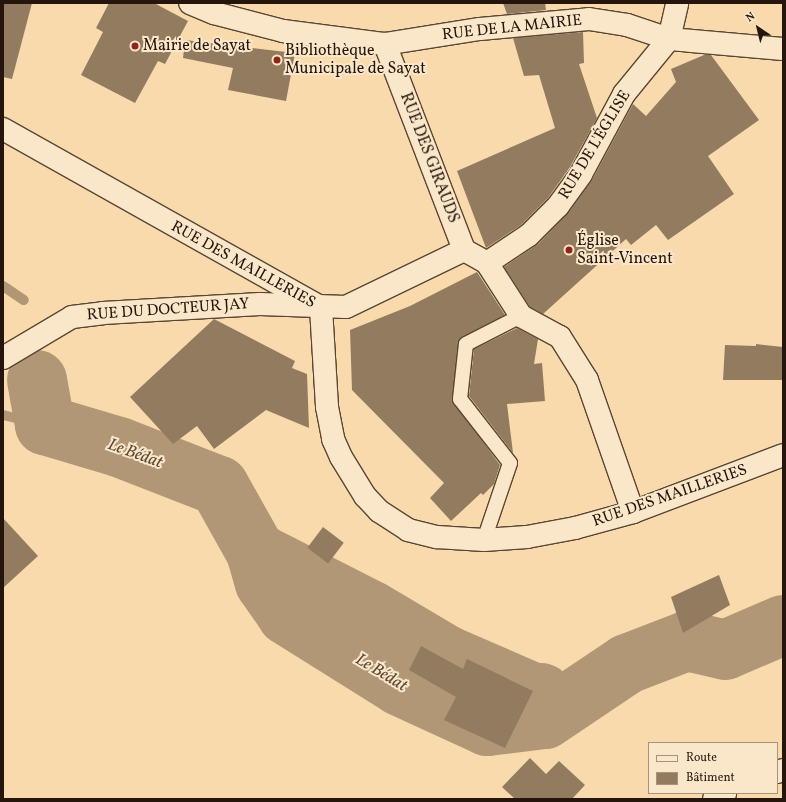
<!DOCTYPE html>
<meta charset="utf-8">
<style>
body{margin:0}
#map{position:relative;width:786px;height:802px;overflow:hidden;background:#f8daad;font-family:Vollkorn,serif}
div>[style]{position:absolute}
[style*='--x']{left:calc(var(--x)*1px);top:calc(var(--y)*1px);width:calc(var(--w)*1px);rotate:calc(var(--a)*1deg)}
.stream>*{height:10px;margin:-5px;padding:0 5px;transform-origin:5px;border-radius:5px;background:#b19776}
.river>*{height:60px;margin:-30px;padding:0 30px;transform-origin:30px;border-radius:30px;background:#b19776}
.building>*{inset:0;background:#937b60;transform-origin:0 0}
.roads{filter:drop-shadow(1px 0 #5a4634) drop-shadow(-1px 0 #5a4634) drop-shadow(0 1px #5a4634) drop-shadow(0 -1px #5a4634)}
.lane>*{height:14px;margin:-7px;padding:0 7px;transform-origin:7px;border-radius:7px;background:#fae7ca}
.street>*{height:22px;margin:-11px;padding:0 11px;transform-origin:11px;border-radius:11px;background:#fae7ca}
.dots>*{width:11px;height:11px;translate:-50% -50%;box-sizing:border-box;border:2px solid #fae7ca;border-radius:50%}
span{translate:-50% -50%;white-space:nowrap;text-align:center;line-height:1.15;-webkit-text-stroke:4px #fae7ca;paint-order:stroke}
.street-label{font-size:16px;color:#26150c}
.poi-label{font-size:16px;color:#26150c}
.left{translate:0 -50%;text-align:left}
.water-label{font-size:17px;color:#5e4936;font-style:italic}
.frame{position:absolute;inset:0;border:4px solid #26150c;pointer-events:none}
.legend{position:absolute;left:648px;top:742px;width:130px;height:52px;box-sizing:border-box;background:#fae7ca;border:1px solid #a5937e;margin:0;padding:5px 7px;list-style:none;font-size:12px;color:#26150c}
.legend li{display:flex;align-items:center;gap:8px;height:20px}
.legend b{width:20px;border:1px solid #a5937e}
.north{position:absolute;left:738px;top:8px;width:40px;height:40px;-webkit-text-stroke:3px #fae7ca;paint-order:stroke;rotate:325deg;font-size:11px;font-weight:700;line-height:16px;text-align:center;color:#26150c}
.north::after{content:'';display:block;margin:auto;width:14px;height:18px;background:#26150c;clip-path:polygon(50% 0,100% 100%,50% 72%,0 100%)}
</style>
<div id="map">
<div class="stream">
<div style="--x:3;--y:286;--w:25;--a:34"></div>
<div style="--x:3;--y:415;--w:43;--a:13.4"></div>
</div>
<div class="river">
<div style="--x:37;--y:380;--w:46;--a:79.9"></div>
<div style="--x:45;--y:425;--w:77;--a:16.6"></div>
<div style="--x:119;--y:447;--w:107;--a:21.3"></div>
<div style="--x:219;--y:486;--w:76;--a:60.7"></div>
<div style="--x:256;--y:552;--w:32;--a:74"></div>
<div style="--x:265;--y:583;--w:39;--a:55"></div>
<div style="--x:287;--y:615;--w:133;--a:32.1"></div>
<div style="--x:400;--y:686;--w:96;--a:24.7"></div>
<div style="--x:487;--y:726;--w:58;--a:-6.9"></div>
<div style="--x:545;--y:719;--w:99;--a:-33.9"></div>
<div style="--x:627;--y:664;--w:64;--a:-21"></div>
<div style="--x:687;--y:641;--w:39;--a:13"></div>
<div style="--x:725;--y:650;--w:63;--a:-23.3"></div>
<div style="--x:256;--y:552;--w:130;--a:27"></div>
<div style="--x:372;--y:611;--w:86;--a:30.7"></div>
<div style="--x:446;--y:655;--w:98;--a:23.4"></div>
<div style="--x:536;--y:694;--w:6;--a:-9"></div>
</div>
<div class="building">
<div style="clip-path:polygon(3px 3px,32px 3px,12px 79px,3px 77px)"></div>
<div style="clip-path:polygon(109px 3px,154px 3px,188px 21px,165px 64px,158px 61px,135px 103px,81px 75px,103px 32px,96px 28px)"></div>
<div style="clip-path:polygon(503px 3px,545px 3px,546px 10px,507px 14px)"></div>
<div style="clip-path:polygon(583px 32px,584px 63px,579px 64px,597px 118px,570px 167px,548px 198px,521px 225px,486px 248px,457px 171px,555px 128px,539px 75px,524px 76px,513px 38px)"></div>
<div style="clip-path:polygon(185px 40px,295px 53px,286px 101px,228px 90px,233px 68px,183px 58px)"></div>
<div style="clip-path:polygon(704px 55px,711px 55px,759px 120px,708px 156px,734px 194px,668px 240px,656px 225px,631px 245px,626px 239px,543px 314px,530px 307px,504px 267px,538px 244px,568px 213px,592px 180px,633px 104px,646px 116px,676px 82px,671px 69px)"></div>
<div style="clip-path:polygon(477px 272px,505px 315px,459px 340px,452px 399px,500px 465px,494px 484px,483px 495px,481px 493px,451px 521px,430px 498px,444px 483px,352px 390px,350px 330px,410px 306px)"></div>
<div style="clip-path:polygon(214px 319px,295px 361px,292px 368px,307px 374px,309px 428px,266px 410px,214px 449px,197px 426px,173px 444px,130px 397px)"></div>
<div style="clip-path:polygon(517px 328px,538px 339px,534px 364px,542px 363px,545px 401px,507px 404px,513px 453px,469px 396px,474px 349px)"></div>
<div style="clip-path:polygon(756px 344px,783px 347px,783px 380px,723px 380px,725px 345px,756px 346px)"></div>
<div style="clip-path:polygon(3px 518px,38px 556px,3px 588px)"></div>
<div style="left:323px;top:527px;width:26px;height:26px;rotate:37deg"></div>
<div style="clip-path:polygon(719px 575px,730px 605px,683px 633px,671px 597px)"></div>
<div style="clip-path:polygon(421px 646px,463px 669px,467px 659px,533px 691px,505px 748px,444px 720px,456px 697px,409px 670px)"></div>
<div style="clip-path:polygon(530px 758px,546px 774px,559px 761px,585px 785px,572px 799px,515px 799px,502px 787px)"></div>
</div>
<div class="roads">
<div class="lane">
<div style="--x:484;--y:540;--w:81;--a:-71.3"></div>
<div style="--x:510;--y:463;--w:81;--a:-128"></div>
<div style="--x:460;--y:399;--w:55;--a:-83.8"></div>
<div style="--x:466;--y:344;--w:62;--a:-27"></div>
</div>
<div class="street">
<div style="--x:190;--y:3;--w:26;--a:23"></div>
<div style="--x:214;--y:13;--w:71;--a:14.6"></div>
<div style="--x:283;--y:31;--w:103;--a:7.3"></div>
<div style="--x:385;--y:44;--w:96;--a:-9"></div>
<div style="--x:480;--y:29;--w:109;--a:-5.2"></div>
<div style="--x:589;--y:19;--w:38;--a:9"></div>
<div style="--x:627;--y:25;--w:44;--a:18.4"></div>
<div style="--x:669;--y:39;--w:114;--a:5"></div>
<div style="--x:385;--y:44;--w:221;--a:69"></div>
<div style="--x:3;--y:129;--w:358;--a:29.3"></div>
<div style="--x:487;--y:263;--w:50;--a:-33.7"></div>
<div style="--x:529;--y:235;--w:41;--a:-45"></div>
<div style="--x:558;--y:206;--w:39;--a:-54"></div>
<div style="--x:581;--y:174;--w:91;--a:-61.7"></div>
<div style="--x:624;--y:94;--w:71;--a:-50.7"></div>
<div style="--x:669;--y:39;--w:37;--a:-77"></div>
<div style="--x:321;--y:308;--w:99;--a:86.5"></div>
<div style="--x:327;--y:407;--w:33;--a:79"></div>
<div style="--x:333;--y:439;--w:20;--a:66"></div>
<div style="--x:341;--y:457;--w:46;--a:58.4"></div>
<div style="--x:365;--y:496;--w:21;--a:47"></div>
<div style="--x:379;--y:511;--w:35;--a:33"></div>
<div style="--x:408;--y:530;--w:30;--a:14"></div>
<div style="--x:437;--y:537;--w:47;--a:3.7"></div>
<div style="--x:484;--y:540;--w:43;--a:-4"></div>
<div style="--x:527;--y:537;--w:49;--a:-10.6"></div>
<div style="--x:575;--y:528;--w:60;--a:-15.4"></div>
<div style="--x:633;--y:512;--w:160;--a:-20.8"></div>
<div style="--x:3;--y:358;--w:80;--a:-30.7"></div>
<div style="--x:72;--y:317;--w:31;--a:-7"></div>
<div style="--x:103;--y:313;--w:157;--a:-3.3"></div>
<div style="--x:260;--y:304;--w:86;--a:2"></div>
<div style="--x:346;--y:307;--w:131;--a:-25.8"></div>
<div style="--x:464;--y:250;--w:26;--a:29"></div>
<div style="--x:487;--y:263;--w:63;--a:57.3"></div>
<div style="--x:521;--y:316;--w:44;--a:28.3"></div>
<div style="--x:560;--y:337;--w:51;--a:57.9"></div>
<div style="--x:587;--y:380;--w:140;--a:70.8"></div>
<div style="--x:777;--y:772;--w:6;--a:-18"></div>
<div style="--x:714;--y:799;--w:13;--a:-29"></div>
</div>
</div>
<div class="dots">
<div style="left:135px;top:46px;background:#8f2418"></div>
<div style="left:277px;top:60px;background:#8f2418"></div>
<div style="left:569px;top:250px;background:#8f2418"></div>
</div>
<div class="street-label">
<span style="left:512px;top:28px;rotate:-6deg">RUE DE LA MAIRIE</span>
<span style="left:595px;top:145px;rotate:-59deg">RUE DE L'ÉGLISE</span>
<span style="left:429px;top:158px;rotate:69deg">RUE DES GIRAUDS</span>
<span style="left:243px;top:265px;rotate:29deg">RUE DES MAILLERIES</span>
<span style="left:168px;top:310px;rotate:-4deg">RUE DU DOCTEUR JAY</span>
<span style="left:670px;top:496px;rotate:-19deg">RUE DES MAILLERIES</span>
</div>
<div class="poi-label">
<span class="left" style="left:143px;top:46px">Mairie de Sayat</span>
<span class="left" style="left:285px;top:60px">Bibliothèque<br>Municipale de Sayat</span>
<span class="left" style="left:577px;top:250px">Église<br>Saint-Vincent</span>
</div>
<div class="water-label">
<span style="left:135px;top:454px;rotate:20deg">Le Bédat</span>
<span style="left:381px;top:673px;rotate:31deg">Le Bédat</span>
</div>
<div class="frame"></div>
<ul class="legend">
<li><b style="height:5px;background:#fae7ca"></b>Route</li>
<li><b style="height:11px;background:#937b60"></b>Bâtiment</li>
</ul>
<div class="north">N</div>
</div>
